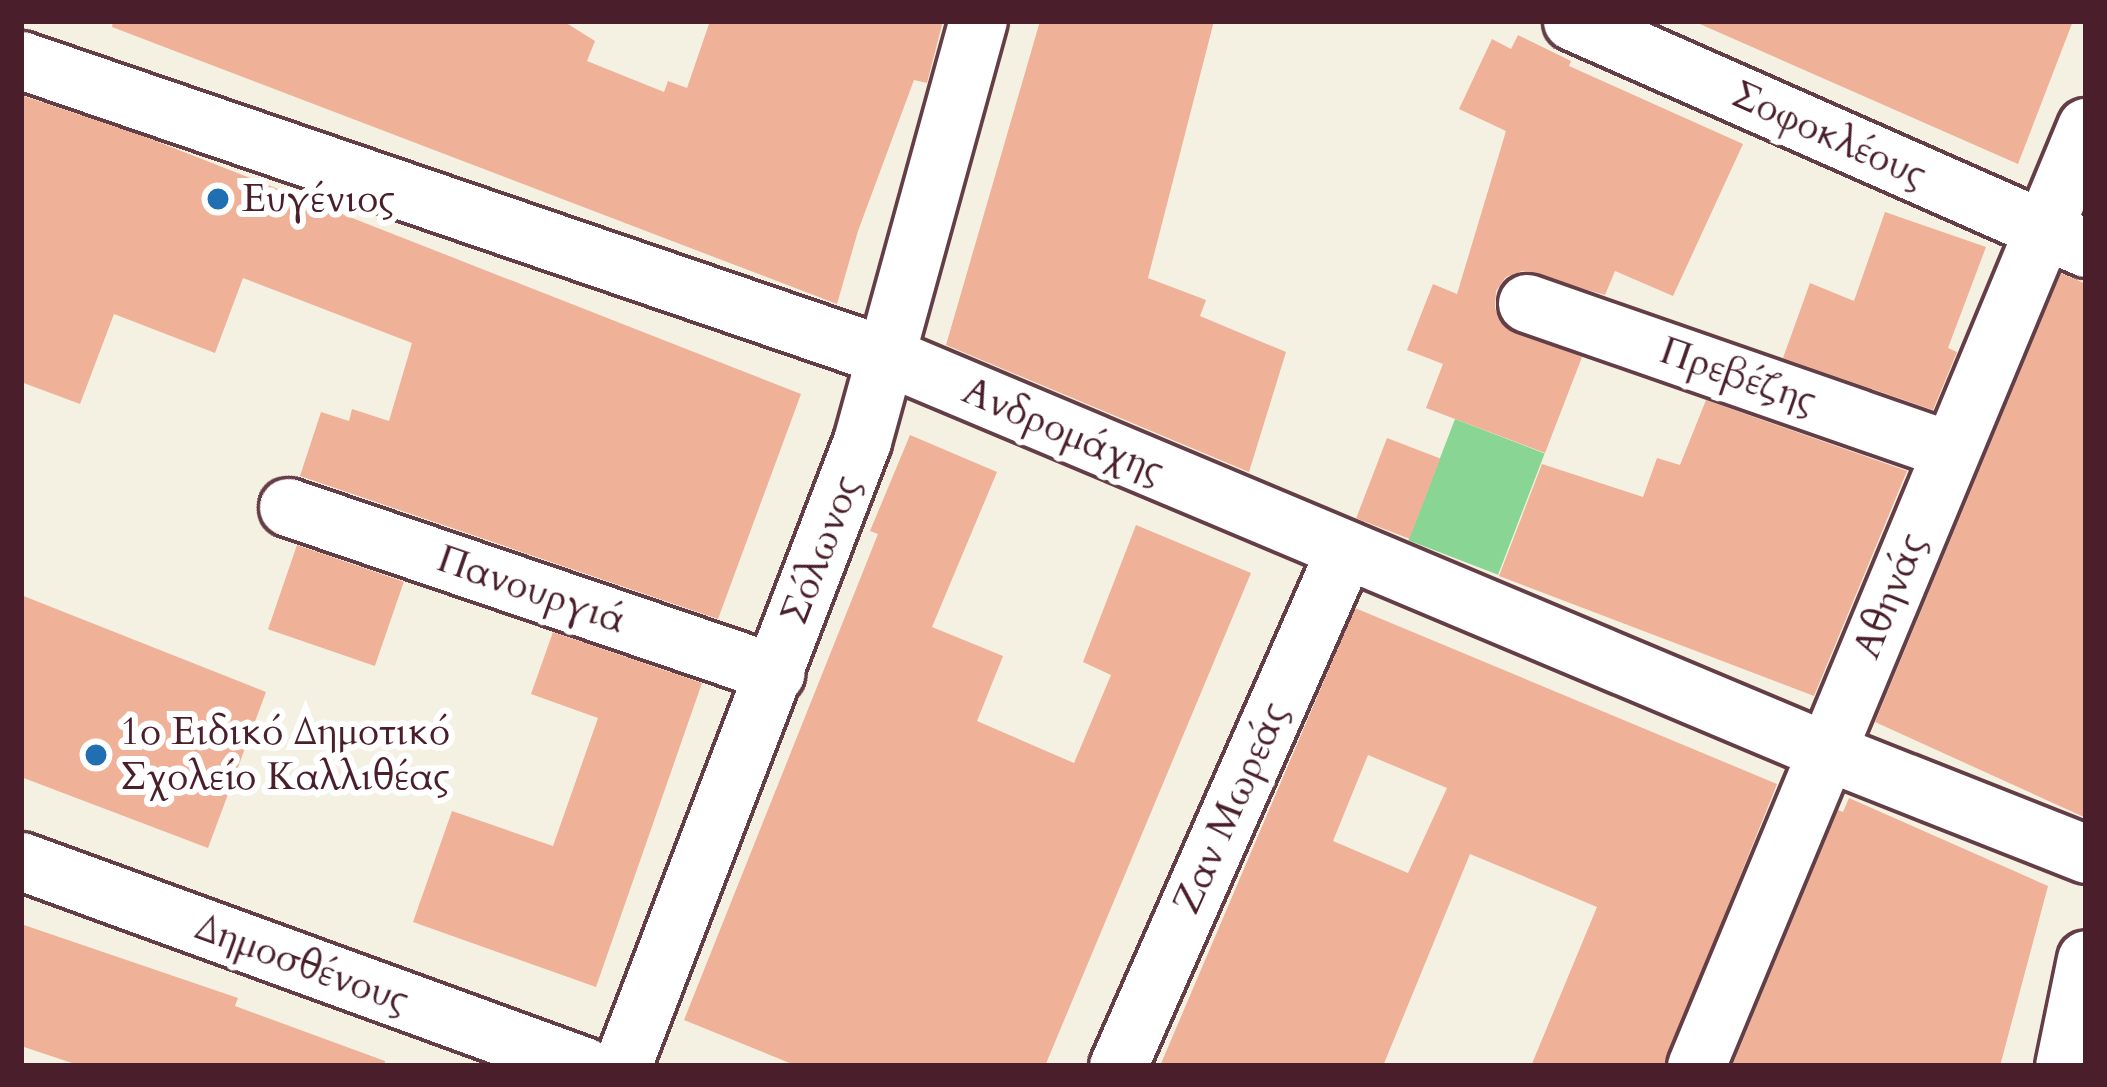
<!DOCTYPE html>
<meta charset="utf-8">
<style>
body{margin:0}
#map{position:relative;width:2107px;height:1087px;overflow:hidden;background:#f5f1e2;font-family:Cardo,serif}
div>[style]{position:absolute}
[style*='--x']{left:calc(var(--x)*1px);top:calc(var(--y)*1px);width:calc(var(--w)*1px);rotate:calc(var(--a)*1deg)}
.green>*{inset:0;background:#89d694;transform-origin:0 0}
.building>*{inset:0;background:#efb197;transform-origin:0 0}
.roads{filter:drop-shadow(3px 0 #643e46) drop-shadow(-3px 0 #643e46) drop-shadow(0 3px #643e46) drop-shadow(0 -3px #643e46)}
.minor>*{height:57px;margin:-28.5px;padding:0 28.5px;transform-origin:28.5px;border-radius:28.5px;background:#fff}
.dots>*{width:33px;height:33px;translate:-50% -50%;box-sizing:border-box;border:6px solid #fff;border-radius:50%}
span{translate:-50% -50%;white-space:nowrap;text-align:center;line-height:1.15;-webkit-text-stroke:12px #fff;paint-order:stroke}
.street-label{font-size:39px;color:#4a1f2b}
.poi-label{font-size:39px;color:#4a1f2b}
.left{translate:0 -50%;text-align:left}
.frame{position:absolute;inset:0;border:24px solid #4a1f2b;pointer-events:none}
</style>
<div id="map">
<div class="green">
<div style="left:1455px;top:419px;width:96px;height:130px;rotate:21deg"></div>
</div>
<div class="building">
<div style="clip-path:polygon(113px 21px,563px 21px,595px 41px,587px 61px,664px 92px,668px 81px,687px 88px,710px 21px,943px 21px,927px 83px,914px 80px,858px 231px,837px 304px,112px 27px)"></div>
<div style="clip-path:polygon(1040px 21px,1214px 21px,1148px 278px,1206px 300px,1200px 316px,1286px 352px,1249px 472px,946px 345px)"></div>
<div style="clip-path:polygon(1693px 21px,2073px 21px,2018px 164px)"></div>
<div style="clip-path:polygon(1518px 35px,1571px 61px,1569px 66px,1743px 144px,1673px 296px,1615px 271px,1605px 295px,1522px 271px,1506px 277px,1496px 291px,1495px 308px,1503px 325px,1582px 357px,1545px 453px,1426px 408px,1443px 364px,1407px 350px,1433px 284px,1457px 294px,1506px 131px,1459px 109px,1492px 39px,1511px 49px)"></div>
<div style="clip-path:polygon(21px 95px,143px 136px,801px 394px,718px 619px,300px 476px,321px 412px,349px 421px,352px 409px,389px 421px,412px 343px,243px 278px,215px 353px,114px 314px,80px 404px,21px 382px)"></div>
<div style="clip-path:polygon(1885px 212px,1986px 247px,1948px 348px,1957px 352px,1933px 410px,1783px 358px,1810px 283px,1854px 301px)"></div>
<div style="clip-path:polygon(2061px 273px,2086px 284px,2086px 818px,1875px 722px)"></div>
<div style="clip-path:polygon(1706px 400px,1907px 471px,1814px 696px,1499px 576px,1542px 464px,1643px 497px,1657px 458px,1680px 465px)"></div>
<div style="clip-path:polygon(910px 435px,997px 472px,932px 627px,1003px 656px,977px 721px,1074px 763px,1111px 675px,1083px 662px,1136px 525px,1251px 573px,1045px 1066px,797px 1066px,684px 1020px,878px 534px,870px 531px)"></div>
<div style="left:1387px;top:438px;width:57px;height:86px;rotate:21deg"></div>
<div style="left:297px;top:545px;width:113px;height:89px;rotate:19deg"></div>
<div style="clip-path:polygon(21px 595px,266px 692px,208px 848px,21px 777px)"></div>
<div style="clip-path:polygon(evenodd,1355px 608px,1777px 784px,1664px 1066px,1531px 1066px,1597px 907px,1470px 854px,1383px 1066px,1160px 1066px,1355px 608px,1368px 755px,1447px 788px,1408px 873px,1333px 841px,1368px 755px)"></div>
<div style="clip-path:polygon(553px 632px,702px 683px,596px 987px,413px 922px,452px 811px,553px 846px,598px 718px,531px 694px)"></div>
<div style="clip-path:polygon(1849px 798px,2048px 886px,2000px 1066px,1732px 1066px,1838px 810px,1843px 812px)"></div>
<div style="clip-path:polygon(21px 924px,238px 998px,235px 1006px,385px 1061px,384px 1066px,81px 1066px,21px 1046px)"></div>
</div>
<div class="roads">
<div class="minor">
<div style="--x:1572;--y:21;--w:562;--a:23.83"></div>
<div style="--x:21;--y:60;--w:917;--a:18.89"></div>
<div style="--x:889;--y:357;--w:1016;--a:22.81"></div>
<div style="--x:1826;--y:751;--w:280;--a:21.6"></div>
<div style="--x:1527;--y:303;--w:446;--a:19.2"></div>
<div style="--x:288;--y:507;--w:515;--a:18.82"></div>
<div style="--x:21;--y:861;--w:599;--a:20.01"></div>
<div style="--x:622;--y:1066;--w:669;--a:-68.99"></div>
<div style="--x:862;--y:441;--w:436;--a:-74.6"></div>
<div style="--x:1118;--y:1066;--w:564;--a:-66.25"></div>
<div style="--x:1696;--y:1066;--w:1017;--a:-67.45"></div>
<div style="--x:2064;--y:1066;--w:109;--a:-78.4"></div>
</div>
</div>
<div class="dots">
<div style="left:218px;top:199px;background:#1f6fb2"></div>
<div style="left:96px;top:755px;background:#1f6fb2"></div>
</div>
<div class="street-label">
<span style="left:1829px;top:135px;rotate:24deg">Σοφοκλέους</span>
<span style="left:1738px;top:376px;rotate:19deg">Πρεβέζης</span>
<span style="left:1063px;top:431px;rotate:23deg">Ανδρομάχης</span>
<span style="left:821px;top:550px;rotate:-69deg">Σόλωνος</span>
<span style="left:532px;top:590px;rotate:19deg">Πανουργιά</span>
<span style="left:1890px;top:596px;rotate:-68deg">Αθηνάς</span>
<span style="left:1231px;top:808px;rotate:-66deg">Ζαν Μωρεάς</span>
<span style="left:302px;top:964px;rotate:20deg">Δημοσθένους</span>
</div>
<div class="poi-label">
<span class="left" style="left:242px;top:199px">Ευγένιος</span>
<span class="left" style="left:120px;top:755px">1ο Ειδικό Δημοτικό<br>Σχολείο Καλλιθέας</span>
</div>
<div class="frame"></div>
</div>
